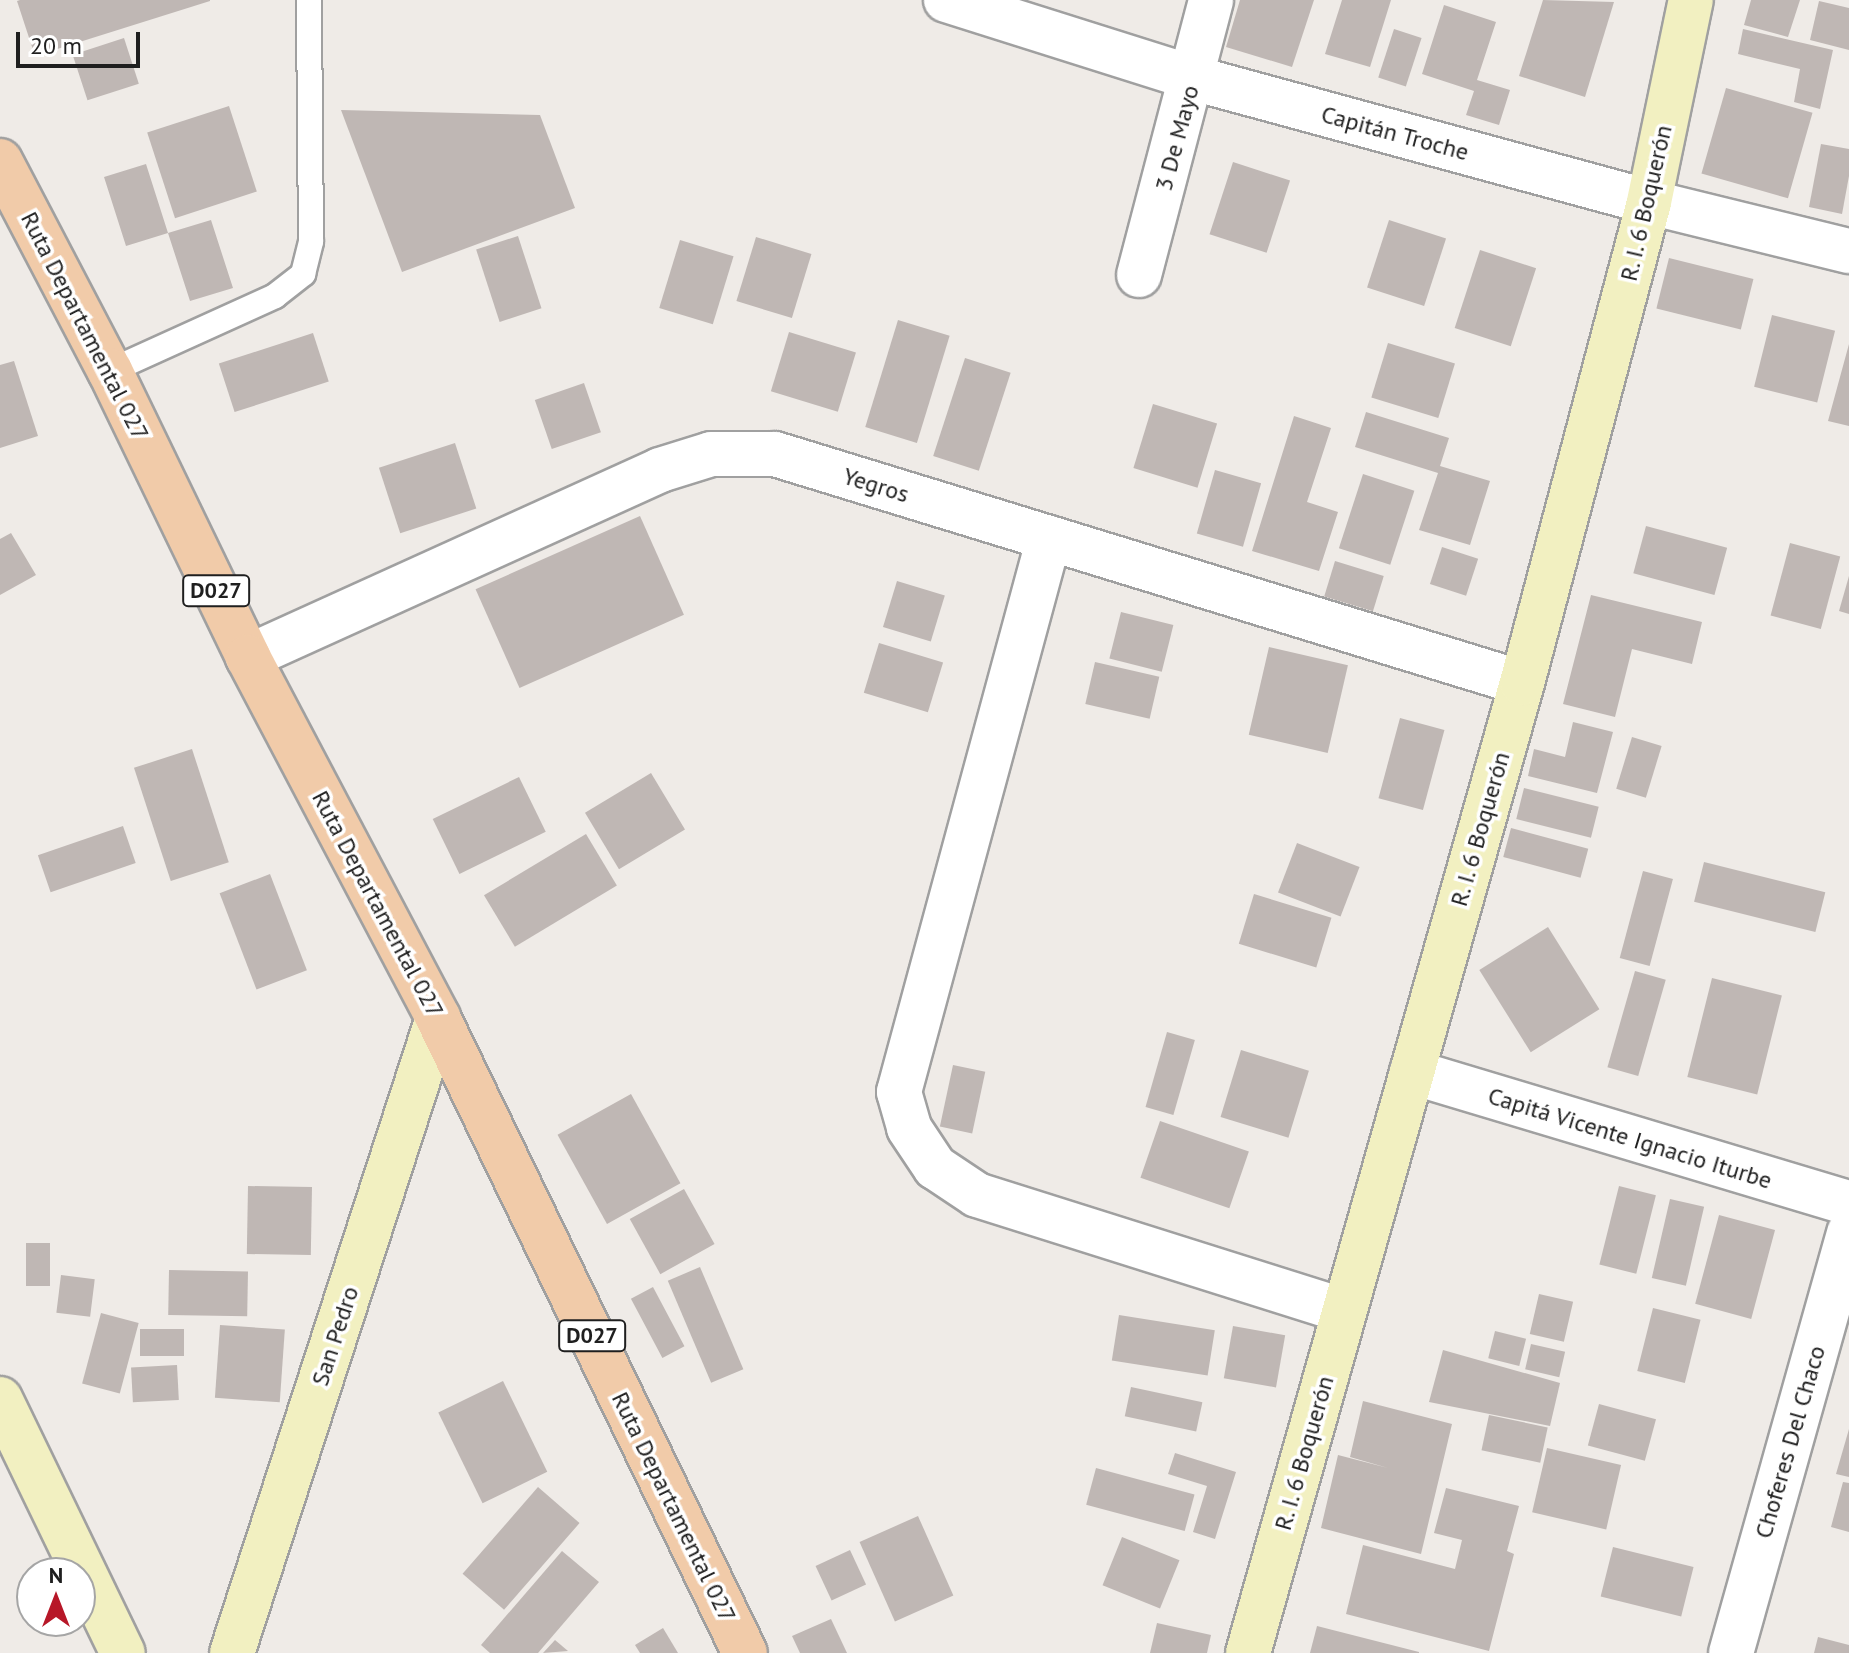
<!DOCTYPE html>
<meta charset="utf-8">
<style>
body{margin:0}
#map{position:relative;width:1849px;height:1653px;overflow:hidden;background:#efebe7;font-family:"PT Sans",sans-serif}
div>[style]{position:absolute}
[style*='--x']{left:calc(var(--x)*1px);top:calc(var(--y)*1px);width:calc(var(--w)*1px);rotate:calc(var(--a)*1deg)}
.building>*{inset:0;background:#bfb7b4;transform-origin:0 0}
.roads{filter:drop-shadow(2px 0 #a0a0a0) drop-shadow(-2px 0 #a0a0a0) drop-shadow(0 2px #a0a0a0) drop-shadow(0 -2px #a0a0a0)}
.lane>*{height:24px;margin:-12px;padding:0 12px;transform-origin:12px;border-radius:12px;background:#fff}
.street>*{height:44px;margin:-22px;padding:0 22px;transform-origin:22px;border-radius:22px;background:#fff}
.secondary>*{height:44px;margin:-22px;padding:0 22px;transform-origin:22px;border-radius:22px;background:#f2f0c1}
.primary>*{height:44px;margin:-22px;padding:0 22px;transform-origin:22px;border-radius:22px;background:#f1cba9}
span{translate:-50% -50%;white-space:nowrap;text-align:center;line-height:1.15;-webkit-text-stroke:7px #fff;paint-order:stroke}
.shield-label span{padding:2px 6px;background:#fff;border:2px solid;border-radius:6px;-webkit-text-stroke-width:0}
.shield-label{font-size:22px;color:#1f1f1f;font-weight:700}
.street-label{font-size:24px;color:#1f1f1f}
.north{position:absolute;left:16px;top:1557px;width:80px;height:80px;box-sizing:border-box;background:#fff;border:2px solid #a5a5a5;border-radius:50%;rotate:0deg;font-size:22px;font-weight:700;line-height:32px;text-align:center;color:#1f1f1f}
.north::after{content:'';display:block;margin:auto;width:28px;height:36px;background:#b71728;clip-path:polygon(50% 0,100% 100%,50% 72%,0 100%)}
.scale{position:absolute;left:16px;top:32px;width:124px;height:36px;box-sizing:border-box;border:4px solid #1f1f1f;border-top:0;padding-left:10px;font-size:24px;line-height:28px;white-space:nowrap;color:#1f1f1f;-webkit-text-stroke:6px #fff;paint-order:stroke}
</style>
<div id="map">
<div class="building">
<div style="clip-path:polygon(20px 0,210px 0,210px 1px,35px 56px,17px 1px)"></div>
<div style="clip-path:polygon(1240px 0,1314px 0,1292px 67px,1226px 47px)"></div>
<div style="clip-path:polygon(1342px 0,1391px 0,1370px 67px,1325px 54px)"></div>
<div style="clip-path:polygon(1543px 0,1614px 2px,1585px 97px,1519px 76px)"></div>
<div style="clip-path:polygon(1751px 0,1800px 0,1788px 37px,1744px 25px)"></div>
<div style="clip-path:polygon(1819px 1px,1849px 8px,1849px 50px,1810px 40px)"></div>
<div style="clip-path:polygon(1444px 5px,1496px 22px,1477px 80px,1510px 90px,1499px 125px,1466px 115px,1474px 91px,1422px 74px)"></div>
<div style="left:1394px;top:29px;width:29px;height:51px;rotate:18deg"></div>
<div style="clip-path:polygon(1743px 29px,1833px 50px,1820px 109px,1794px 102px,1800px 69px,1738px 54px)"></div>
<div style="left:124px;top:38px;width:48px;height:54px;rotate:72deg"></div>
<div style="left:1726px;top:88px;width:90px;height:89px;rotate:16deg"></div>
<div style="left:229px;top:106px;width:90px;height:86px;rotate:72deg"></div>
<div style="clip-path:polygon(341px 110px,540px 115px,575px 208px,402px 272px)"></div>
<div style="clip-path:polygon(1821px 144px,1849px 149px,1849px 176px,1842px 214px,1809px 207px)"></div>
<div style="left:1233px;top:162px;width:60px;height:76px;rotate:18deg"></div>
<div style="clip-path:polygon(146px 164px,168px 233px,211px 220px,233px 288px,190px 301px,168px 233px,126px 246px,104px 177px)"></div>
<div style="left:1389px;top:220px;width:60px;height:71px;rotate:18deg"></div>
<div style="left:518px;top:236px;width:76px;height:44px;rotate:72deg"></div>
<div style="left:756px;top:237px;width:58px;height:67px;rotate:17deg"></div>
<div style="left:680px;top:240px;width:56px;height:71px;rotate:17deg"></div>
<div style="left:1480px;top:250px;width:59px;height:82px;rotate:18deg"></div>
<div style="left:1669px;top:258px;width:87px;height:52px;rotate:14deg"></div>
<div style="left:1772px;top:315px;width:65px;height:74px;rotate:14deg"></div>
<div style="left:898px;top:320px;width:54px;height:112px;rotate:17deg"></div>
<div style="left:789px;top:332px;width:70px;height:62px;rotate:17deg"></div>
<div style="left:313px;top:333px;width:51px;height:99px;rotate:72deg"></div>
<div style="left:1388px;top:343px;width:70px;height:57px;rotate:17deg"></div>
<div style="clip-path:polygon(1849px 344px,1849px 426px,1828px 421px)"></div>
<div style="left:965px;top:358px;width:48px;height:103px;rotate:18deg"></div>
<div style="clip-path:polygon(14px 361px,38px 436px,0 448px,0 365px)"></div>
<div style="left:584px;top:383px;width:52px;height:52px;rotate:71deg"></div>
<div style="left:1153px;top:404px;width:67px;height:67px;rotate:17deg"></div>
<div style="clip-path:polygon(1366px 412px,1449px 438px,1440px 466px,1490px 481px,1470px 545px,1419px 530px,1438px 473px,1355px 447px)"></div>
<div style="clip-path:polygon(1294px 416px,1331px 428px,1307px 502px,1338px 512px,1319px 571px,1252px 551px)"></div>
<div style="left:455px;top:443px;width:69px;height:80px;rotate:72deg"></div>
<div style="left:1215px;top:470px;width:48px;height:66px;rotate:16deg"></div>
<div style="left:1363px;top:474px;width:54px;height:78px;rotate:18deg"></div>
<div style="left:640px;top:516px;width:108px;height:180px;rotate:66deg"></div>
<div style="left:1646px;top:526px;width:84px;height:49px;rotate:15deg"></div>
<div style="clip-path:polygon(11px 533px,36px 575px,0 595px,0 539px)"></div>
<div style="left:1790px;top:543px;width:52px;height:75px;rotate:15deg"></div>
<div style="left:1442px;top:547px;width:38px;height:39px;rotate:18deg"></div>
<div style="left:1335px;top:561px;width:51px;height:37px;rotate:17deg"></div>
<div style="clip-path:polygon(1849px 576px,1849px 614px,1839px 611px)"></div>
<div style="left:897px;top:581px;width:50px;height:48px;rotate:17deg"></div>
<div style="clip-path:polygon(1591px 595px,1702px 622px,1692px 664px,1632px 649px,1615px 717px,1563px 704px)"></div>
<div style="left:1121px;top:612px;width:54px;height:48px;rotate:14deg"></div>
<div style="left:879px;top:643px;width:67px;height:52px;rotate:17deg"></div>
<div style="left:1269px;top:647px;width:81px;height:90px;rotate:13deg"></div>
<div style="left:1095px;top:662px;width:66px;height:43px;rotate:13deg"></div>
<div style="left:1400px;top:718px;width:46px;height:83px;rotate:15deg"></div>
<div style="clip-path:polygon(1573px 722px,1613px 732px,1597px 793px,1528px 776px,1534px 749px,1565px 757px)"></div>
<div style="left:1632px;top:737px;width:31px;height:54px;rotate:17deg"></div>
<div style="left:192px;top:749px;width:119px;height:61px;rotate:72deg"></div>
<div style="left:651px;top:773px;width:66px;height:77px;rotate:59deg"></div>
<div style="left:519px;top:777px;width:61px;height:96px;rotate:64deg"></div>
<div style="left:1524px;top:788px;width:77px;height:32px;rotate:14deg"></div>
<div style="left:123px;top:826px;width:39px;height:90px;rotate:71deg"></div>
<div style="left:1511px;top:828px;width:80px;height:30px;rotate:15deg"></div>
<div style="left:586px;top:834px;width:60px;height:119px;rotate:59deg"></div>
<div style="left:1297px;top:843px;width:67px;height:53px;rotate:21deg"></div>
<div style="left:1704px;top:862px;width:125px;height:41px;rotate:14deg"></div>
<div style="left:1643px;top:871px;width:31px;height:90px;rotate:15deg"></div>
<div style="left:270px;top:874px;width:103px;height:54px;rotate:69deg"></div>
<div style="left:1254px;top:894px;width:81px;height:52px;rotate:17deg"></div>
<div style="left:1548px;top:927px;width:97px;height:81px;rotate:58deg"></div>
<div style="left:1635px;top:971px;width:32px;height:100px;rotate:16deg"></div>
<div style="left:1712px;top:978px;width:72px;height:102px;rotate:14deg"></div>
<div style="left:1167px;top:1032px;width:29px;height:78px;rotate:16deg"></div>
<div style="left:1241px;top:1050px;width:71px;height:70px;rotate:17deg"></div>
<div style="left:953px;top:1065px;width:33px;height:63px;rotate:12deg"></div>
<div style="left:631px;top:1094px;width:102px;height:84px;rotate:61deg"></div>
<div style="left:1160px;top:1121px;width:94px;height:60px;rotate:19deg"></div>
<div style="left:248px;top:1186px;width:64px;height:68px;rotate:1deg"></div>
<div style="left:1619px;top:1186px;width:38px;height:81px;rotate:14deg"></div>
<div style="left:684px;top:1189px;width:63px;height:62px;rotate:61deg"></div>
<div style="left:1670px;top:1199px;width:35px;height:81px;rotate:13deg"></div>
<div style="left:1719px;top:1215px;width:58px;height:92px;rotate:15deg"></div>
<div style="left:26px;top:1243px;width:24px;height:43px"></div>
<div style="left:700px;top:1267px;width:111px;height:35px;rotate:67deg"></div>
<div style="left:169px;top:1270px;width:79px;height:45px;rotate:1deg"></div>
<div style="left:61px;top:1275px;width:34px;height:38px;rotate:7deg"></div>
<div style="left:653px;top:1287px;width:67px;height:25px;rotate:62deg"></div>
<div style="left:1539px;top:1294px;width:35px;height:41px;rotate:13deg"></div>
<div style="left:1653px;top:1308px;width:49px;height:65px;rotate:14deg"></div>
<div style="left:101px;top:1313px;width:39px;height:73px;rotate:15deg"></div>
<div style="left:1119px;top:1315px;width:97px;height:46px;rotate:9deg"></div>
<div style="left:220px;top:1325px;width:65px;height:73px;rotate:4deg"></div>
<div style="left:1233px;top:1326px;width:53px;height:53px;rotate:10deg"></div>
<div style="left:140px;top:1329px;width:44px;height:27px"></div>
<div style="left:1495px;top:1331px;width:32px;height:28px;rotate:14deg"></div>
<div style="left:1531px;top:1344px;width:35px;height:26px;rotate:13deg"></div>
<div style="clip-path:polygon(1443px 1350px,1560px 1383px,1550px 1426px,1429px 1402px)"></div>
<div style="left:177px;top:1365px;width:35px;height:46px;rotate:87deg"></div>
<div style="left:503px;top:1381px;width:101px;height:72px;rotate:64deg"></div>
<div style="left:1131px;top:1387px;width:73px;height:30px;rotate:12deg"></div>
<div style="clip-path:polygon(1363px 1401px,1452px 1424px,1421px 1554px,1321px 1528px,1338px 1455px,1388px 1468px,1350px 1457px)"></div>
<div style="left:1599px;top:1404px;width:59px;height:43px;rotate:15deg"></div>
<div style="left:1489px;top:1415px;width:60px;height:36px;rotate:12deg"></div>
<div style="clip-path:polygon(1849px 1429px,1849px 1477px,1836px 1474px)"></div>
<div style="left:1547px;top:1448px;width:76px;height:66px;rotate:13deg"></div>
<div style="clip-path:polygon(1175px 1453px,1236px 1472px,1215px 1539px,1193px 1532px,1207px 1486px,1168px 1474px)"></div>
<div style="left:1096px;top:1468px;width:102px;height:38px;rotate:15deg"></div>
<div style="clip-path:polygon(1843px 1482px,1849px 1483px,1849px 1532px,1831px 1527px)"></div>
<div style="left:538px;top:1487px;width:55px;height:115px;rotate:41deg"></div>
<div style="clip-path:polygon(1446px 1488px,1519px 1506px,1507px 1551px,1514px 1554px,1489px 1651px,1346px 1614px,1363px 1545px,1455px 1569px,1462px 1540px,1434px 1533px)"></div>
<div style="left:918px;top:1516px;width:87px;height:64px;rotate:66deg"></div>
<div style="left:1122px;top:1537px;width:62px;height:52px;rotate:22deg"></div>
<div style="left:1613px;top:1547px;width:83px;height:51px;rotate:14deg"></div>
<div style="left:850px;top:1550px;width:38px;height:38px;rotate:65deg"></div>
<div style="clip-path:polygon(562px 1551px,599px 1582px,538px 1653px,490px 1653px,481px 1645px)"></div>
<div style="clip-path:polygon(831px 1619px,847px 1653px,800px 1653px,792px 1636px)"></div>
<div style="clip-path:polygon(1157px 1623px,1211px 1635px,1207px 1653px,1150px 1653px)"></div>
<div style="clip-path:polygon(1317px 1626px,1419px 1652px,1419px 1653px,1310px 1653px)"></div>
<div style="clip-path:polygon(663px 1628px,678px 1653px,640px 1653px,635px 1645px)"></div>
<div style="clip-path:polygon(1818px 1637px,1849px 1645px,1849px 1653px,1814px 1653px)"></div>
<div style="clip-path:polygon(555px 1640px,568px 1651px,543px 1653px)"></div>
</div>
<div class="roads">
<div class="lane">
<div style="--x:110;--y:371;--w:181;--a:-24.4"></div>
<div style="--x:275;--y:296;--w:36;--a:-38"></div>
<div style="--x:303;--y:274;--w:34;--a:-76"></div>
<div style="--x:311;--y:241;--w:241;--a:-90.5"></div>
</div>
<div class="street">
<div style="--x:946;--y:0;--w:259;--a:17.5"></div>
<div style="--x:1193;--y:78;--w:473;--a:15.2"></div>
<div style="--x:1649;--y:202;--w:206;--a:13.8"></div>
<div style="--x:1139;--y:275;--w:284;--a:-75.3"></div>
<div style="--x:1049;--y:538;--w:574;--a:105.15"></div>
<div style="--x:899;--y:1092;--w:37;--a:74"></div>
<div style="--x:909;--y:1128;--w:47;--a:56.3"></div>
<div style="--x:935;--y:1167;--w:50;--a:33.7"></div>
<div style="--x:977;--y:1195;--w:385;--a:17.5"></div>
<div style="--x:248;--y:657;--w:452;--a:-24.4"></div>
<div style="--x:660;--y:470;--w:53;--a:-17.4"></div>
<div style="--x:711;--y:454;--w:64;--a:0"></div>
<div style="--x:775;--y:454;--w:781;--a:17.04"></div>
<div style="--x:1412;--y:1072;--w:456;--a:16.7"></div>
<div style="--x:1731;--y:1653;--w:437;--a:-74.3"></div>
</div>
<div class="secondary">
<div style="--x:0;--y:1399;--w:282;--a:64.2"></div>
<div style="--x:232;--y:1653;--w:668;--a:-72.03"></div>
<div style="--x:1248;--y:1653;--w:1008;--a:-74.23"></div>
<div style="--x:1522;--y:683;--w:497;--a:-75.2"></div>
<div style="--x:1649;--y:202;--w:206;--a:-78.3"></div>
</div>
<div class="primary">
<div style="--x:0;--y:161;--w:237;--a:62.4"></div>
<div style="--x:110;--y:371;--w:318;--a:64.2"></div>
<div style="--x:248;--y:657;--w:408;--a:62.2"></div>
<div style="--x:438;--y:1018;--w:705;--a:64.2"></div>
</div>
</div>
<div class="shield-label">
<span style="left:216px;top:591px">D027</span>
<span style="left:592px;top:1336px">D027</span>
</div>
<div class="street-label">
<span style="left:1395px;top:133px;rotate:15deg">Capitán Troche</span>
<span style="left:1177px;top:138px;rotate:-75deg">3 De Mayo</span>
<span style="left:1646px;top:203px;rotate:-77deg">R. I. 6 Boquerón</span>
<span style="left:85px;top:326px;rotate:63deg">Ruta Departamental 027</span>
<span style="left:876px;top:485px;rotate:17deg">Yegros</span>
<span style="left:1480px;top:829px;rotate:-74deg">R. I. 6 Boquerón</span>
<span style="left:378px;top:904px;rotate:62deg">Ruta Departamental 027</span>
<span style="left:1630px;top:1138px;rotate:17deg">Capitá Vicente Ignacio Iturbe</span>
<span style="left:335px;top:1336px;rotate:-72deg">San Pedro</span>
<span style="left:1790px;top:1442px;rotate:-74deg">Choferes Del Chaco</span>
<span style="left:1304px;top:1453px;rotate:-74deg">R. I. 6 Boquerón</span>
<span style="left:674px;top:1507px;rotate:64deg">Ruta Departamental 027</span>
</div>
<div class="north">N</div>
<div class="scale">20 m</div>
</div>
